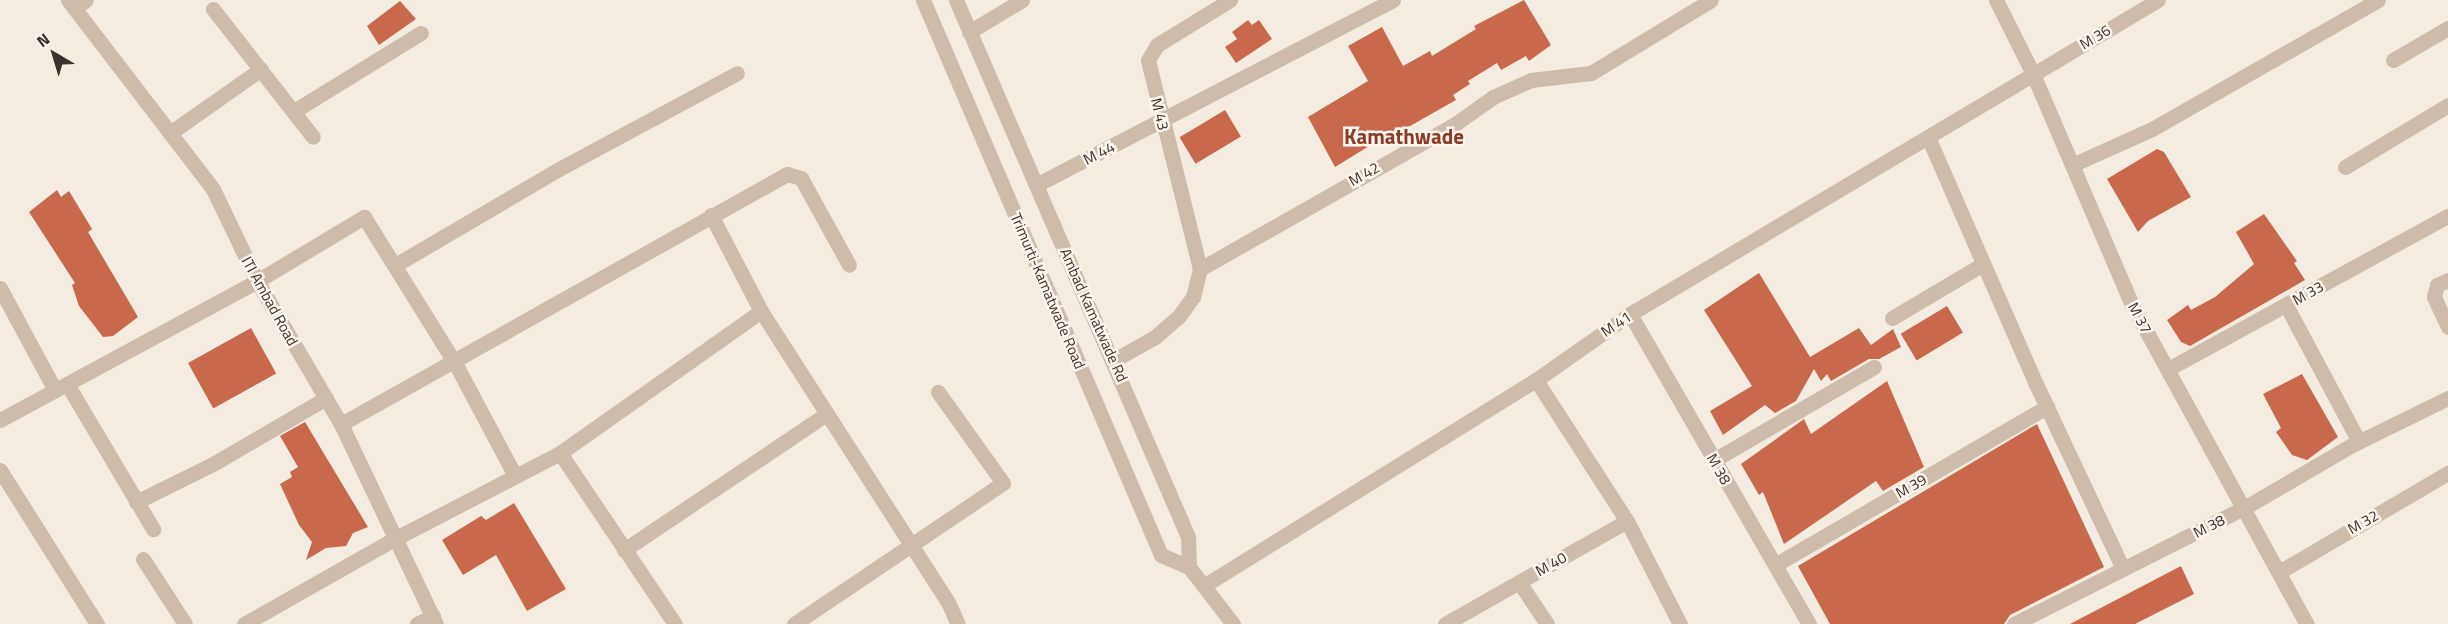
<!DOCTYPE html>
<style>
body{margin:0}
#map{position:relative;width:2448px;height:624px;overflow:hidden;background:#f4ebe1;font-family:"Titillium Web",sans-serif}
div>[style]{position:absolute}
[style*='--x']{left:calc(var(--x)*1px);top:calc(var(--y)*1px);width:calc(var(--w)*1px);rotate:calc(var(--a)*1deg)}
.building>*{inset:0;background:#c8694b;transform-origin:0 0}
.minor>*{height:15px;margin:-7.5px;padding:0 7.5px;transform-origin:7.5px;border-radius:7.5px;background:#cdbbac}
.tertiary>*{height:15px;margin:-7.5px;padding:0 7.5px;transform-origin:7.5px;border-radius:7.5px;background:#cdbbac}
span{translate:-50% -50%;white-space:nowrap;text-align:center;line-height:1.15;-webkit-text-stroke:5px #fbf5ee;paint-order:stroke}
.street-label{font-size:15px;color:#3b302b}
.district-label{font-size:21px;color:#8c3b22;font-weight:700}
.north{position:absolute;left:24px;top:24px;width:60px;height:60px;-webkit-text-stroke:4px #fbf5ee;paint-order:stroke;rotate:322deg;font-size:16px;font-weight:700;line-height:24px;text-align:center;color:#3b302b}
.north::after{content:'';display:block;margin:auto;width:21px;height:27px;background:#3b302b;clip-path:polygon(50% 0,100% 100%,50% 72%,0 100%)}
</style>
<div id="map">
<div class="building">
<div style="clip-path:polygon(1524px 0,1551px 45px,1529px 61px,1526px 56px,1501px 70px,1497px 63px,1468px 81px,1470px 84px,1453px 95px,1456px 100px,1403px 130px,1400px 127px,1335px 167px,1308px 117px,1368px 81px,1348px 46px,1382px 27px,1403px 66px,1430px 51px,1432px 56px,1476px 29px,1474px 26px)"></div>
<div style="clip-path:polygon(400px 1px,416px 19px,379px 45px,367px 26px)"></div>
<div style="clip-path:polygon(1248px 20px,1252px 25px,1259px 20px,1272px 39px,1236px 63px,1225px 47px,1237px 39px,1232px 32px)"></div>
<div style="left:1225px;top:110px;width:31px;height:53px;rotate:59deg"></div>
<div style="clip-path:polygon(2157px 149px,2164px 152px,2191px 197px,2148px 221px,2138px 232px,2107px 179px)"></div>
<div style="clip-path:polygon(57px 190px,61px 197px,69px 191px,92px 229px,88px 232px,138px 317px,113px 336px,103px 337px,79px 306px,72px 285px,75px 283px,29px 212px)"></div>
<div style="clip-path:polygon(2264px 214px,2297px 261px,2294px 263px,2305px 280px,2190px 346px,2181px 342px,2167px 320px,2188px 305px,2191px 310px,2215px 297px,2254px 264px,2236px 232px)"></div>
<div style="clip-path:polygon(1759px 273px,1810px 357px,1859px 328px,1871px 345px,1893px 329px,1901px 347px,1879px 359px,1869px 359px,1831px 381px,1827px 374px,1821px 381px,1814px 369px,1796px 401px,1775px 413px,1765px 405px,1723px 435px,1710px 411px,1752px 386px,1704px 310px)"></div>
<div style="left:1947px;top:306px;width:31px;height:54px;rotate:59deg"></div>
<div style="left:251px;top:328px;width:52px;height:72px;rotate:61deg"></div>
<div style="clip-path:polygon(2302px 374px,2338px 437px,2307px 460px,2292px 455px,2276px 432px,2281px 428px,2263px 394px)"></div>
<div style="clip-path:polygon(1887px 381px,1924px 467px,1883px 491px,1876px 481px,1784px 544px,1763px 492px,1759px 495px,1741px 464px,1804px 419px,1811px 434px)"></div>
<div style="clip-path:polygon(305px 422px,368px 527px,353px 533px,346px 546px,326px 548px,306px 560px,312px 542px,299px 525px,280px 484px,292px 477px,290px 472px,298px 467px,280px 436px)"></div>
<div style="clip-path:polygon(2037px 424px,2104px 567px,2010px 615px,2004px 624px,1830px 624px,1798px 566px)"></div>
<div style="clip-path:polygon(514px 503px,566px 589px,527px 611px,496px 555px,463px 575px,442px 540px,481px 516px,486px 520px)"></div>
<div style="clip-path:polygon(2181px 566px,2194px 594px,2135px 624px,2070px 624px)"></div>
</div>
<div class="minor">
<div style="--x:1996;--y:0;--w:83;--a:63.4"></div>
<div style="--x:2033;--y:74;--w:251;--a:66.8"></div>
<div style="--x:2132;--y:305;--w:364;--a:61.3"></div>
<div style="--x:74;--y:8;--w:14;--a:-34"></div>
<div style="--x:213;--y:9;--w:162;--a:52"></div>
<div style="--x:969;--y:32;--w:62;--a:-31.1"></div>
<div style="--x:2393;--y:60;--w:64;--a:-30.2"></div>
<div style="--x:294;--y:111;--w:149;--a:-31.6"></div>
<div style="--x:170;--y:133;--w:111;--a:-35.1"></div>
<div style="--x:1928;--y:137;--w:270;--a:66.4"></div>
<div style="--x:2036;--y:384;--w:204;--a:64.8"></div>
<div style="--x:2072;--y:165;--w:88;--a:-24.2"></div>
<div style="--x:2152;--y:129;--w:260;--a:-29.7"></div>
<div style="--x:2345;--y:167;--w:120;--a:-31"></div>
<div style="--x:1036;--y:185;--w:402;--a:-27.4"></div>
<div style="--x:711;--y:215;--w:108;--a:62.5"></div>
<div style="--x:397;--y:264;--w:188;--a:-30.4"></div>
<div style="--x:559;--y:169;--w:202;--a:-28.3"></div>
<div style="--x:1200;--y:269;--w:215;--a:-104"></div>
<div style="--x:1148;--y:60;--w:17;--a:-59"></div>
<div style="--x:1157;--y:45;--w:86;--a:-31.7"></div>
<div style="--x:2448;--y:280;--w:12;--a:156"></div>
<div style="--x:2437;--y:285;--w:12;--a:104"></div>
<div style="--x:2434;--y:297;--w:33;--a:65"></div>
<div style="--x:0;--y:288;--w:116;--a:61.7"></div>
<div style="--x:2286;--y:305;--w:155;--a:61.9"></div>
<div style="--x:1630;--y:314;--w:358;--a:60"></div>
<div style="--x:1892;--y:318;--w:106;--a:-30.7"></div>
<div style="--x:1114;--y:360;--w:47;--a:-29.3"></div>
<div style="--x:1155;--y:337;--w:32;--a:-41"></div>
<div style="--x:1179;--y:316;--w:24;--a:-54"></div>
<div style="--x:1193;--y:297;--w:29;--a:-76"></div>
<div style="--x:1200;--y:269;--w:293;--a:-29.6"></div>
<div style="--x:1455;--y:124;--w:47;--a:-35.4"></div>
<div style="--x:1493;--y:97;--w:42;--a:-24.1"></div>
<div style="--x:1531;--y:80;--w:60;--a:-6.7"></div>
<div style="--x:1591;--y:73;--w:140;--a:-31.3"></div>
<div style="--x:2168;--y:369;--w:319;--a:-28.7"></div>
<div style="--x:1536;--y:380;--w:168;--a:57.2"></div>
<div style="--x:1627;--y:521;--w:116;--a:62.8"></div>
<div style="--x:67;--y:384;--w:169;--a:59.3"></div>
<div style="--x:0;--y:420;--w:292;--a:-28.4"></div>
<div style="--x:257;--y:281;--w:125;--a:-30.9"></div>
<div style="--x:364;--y:217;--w:172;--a:58.1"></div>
<div style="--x:455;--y:363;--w:128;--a:62"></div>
<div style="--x:341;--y:424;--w:511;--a:-29.27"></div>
<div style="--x:787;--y:174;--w:15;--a:16"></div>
<div style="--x:801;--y:178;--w:99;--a:61.1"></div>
<div style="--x:560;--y:453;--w:206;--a:56.1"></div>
<div style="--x:1714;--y:460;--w:185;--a:-30.2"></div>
<div style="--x:0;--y:470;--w:182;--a:57.8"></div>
<div style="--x:136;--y:502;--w:86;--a:-26.3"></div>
<div style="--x:213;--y:464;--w:131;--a:-30.3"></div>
<div style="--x:624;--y:550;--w:242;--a:-33.9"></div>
<div style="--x:143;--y:559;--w:77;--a:57.1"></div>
<div style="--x:1775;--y:565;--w:315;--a:-30.2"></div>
<div style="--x:2279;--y:572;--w:196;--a:-30.4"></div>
<div style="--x:1205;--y:585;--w:389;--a:-31.8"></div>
<div style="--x:1536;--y:380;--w:115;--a:-35.1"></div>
<div style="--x:1630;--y:314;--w:614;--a:-30.74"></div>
<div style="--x:244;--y:624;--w:177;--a:-29.5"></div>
<div style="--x:398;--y:537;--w:182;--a:-27.4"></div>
<div style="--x:560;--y:453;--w:246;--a:-35.2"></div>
<div style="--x:761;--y:311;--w:346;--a:57.3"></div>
<div style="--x:948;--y:602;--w:24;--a:66"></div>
<div style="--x:417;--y:624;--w:18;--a:-27"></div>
<div style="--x:794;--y:624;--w:252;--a:-34"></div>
<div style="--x:1003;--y:483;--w:112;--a:-125.5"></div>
<div style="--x:1445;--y:624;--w:85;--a:-29.6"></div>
<div style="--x:1547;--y:624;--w:50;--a:-123.7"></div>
<div style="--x:1519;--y:582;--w:124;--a:-29.5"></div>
<div style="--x:2014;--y:624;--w:258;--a:-26.8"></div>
<div style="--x:2244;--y:508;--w:125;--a:-30.3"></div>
<div style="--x:2352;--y:445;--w:107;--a:-26.1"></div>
</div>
<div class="tertiary">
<div style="--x:68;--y:0;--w:238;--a:52.5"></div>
<div style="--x:213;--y:189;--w:102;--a:64.4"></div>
<div style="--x:257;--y:281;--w:166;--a:59.6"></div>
<div style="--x:341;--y:424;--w:221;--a:64.6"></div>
<div style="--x:923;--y:0;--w:604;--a:66.79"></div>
<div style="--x:1161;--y:555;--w:30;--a:23"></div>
<div style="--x:956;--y:0;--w:585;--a:66.63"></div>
<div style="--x:1188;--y:537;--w:30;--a:88"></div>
<div style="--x:1189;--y:567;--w:72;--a:52.3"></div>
</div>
<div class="street-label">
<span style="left:2095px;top:37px;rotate:-31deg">M 36</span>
<span style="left:1160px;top:114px;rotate:76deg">M 43</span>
<span style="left:1099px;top:153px;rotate:-27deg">M 44</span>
<span style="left:1364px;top:174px;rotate:-30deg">M 42</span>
<span style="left:1048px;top:291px;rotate:67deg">Trimurti-Kamatwade Road</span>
<span style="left:2308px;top:293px;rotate:-29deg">M 33</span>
<span style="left:270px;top:301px;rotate:61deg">ITI Ambad Road</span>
<span style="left:1094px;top:315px;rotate:66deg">Ambad Kamatwade Rd</span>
<span style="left:2140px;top:318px;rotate:62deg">M 37</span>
<span style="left:1616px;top:324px;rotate:-34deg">M 41</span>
<span style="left:1719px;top:469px;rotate:60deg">M 38</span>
<span style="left:1911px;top:486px;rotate:-30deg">M 39</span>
<span style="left:2363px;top:522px;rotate:-30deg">M 32</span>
<span style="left:2209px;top:526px;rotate:-27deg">M 38</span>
<span style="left:1551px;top:564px;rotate:-29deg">M 40</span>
</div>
<div class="district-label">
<span style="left:1404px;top:136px">Kamathwade</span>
</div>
<div class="north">N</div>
</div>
